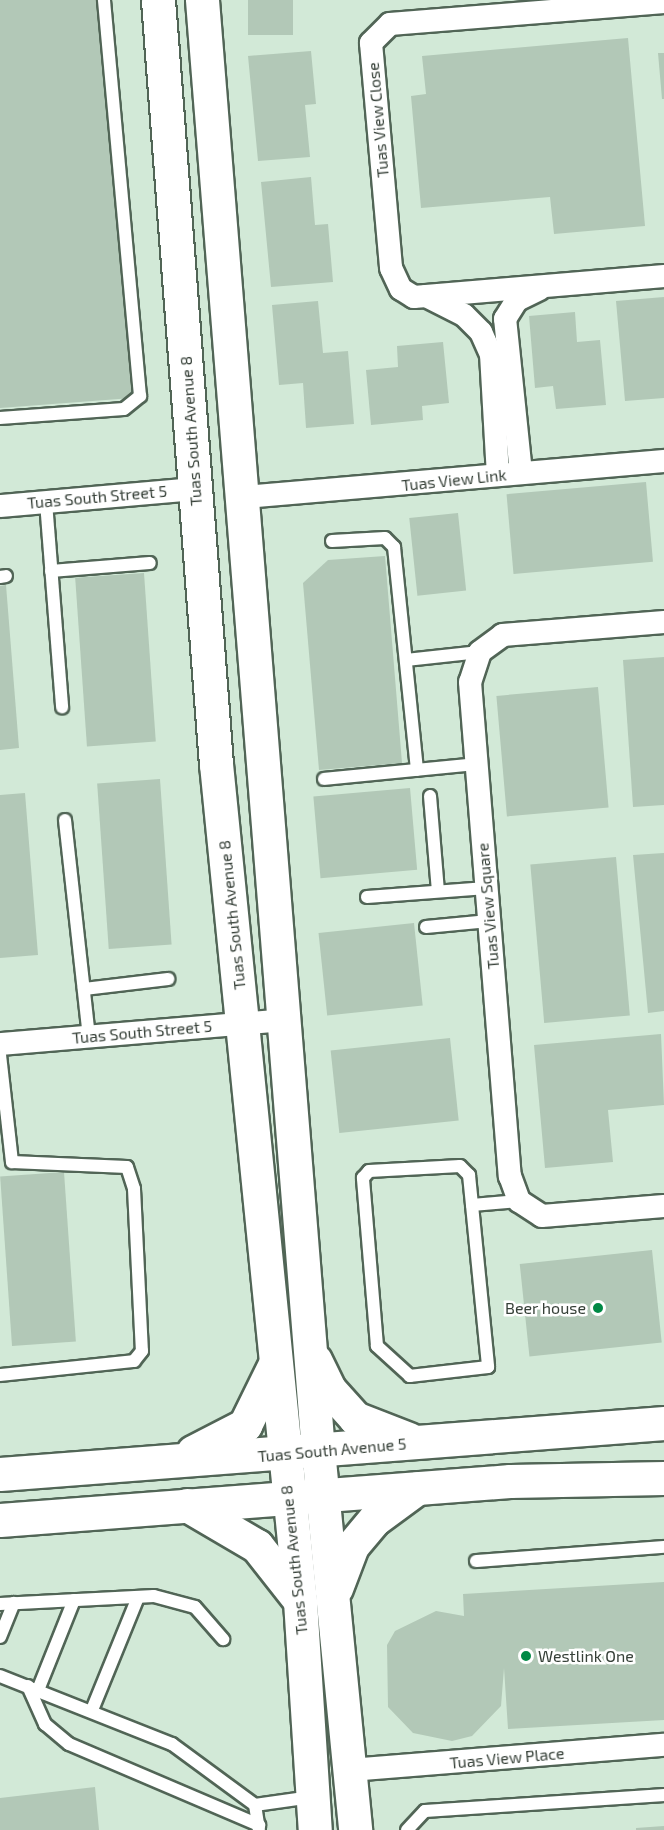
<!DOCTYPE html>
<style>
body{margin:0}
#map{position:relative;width:664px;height:1830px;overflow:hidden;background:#d2e9d7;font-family:"Exo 2",sans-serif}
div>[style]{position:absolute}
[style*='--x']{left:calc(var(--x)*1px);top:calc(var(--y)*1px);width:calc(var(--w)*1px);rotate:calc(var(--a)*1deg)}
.building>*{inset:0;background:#b2c8b7;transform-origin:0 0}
.roads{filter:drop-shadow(2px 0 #516556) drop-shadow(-2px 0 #516556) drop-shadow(0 2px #516556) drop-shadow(0 -2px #516556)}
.lane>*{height:12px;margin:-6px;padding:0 6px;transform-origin:6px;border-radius:6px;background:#fff}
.street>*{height:22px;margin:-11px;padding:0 11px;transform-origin:11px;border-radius:11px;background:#fff}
.secondary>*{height:33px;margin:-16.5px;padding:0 16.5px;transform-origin:16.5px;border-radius:16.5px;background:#fff}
.dots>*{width:16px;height:16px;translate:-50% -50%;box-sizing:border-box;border:3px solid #fff;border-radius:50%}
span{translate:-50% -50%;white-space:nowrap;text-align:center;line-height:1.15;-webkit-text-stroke:5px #fff;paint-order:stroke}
.street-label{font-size:16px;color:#364038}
.poi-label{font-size:16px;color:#364038}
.right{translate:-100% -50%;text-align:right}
.left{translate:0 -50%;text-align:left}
</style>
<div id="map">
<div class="building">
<div style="clip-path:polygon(0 0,100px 0,132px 398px,0 408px)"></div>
<div style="left:248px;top:0;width:45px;height:35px"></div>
<div style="clip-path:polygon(628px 38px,645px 226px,554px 234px,550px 197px,421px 208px,411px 96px,426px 94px,422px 56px)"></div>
<div style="clip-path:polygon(311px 51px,316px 104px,305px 105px,310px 157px,258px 161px,248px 56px)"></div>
<div style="clip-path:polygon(658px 53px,664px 53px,664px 99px,662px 99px)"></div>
<div style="clip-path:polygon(311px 177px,315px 225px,328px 224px,333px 282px,271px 287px,261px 182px)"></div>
<div style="clip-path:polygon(664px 297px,664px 398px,625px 401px,616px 301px)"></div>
<div style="clip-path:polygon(318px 301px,323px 353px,348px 351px,354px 424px,306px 428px,303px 383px,279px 385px,272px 305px)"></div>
<div style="clip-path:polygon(575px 312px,577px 342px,600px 340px,606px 405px,556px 409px,553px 386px,535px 388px,529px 316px)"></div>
<div style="clip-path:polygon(443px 342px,449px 403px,422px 406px,423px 420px,371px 425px,366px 370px,398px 367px,397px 346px)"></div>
<div style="left:646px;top:482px;width:80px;height:140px;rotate:85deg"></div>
<div style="left:458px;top:513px;width:78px;height:49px;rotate:84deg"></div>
<div style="clip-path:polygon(385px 556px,402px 763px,319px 770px,303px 583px,328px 560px)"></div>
<div style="left:144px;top:573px;width:169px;height:69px;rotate:86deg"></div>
<div style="clip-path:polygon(6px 585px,19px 748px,0 750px,0 586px)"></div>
<div style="clip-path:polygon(664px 657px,664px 805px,633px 807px,623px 660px)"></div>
<div style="left:598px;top:687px;width:121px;height:102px;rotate:85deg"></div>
<div style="left:160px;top:779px;width:166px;height:63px;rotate:86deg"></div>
<div style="left:410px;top:788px;width:82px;height:97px;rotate:85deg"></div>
<div style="clip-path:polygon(25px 793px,38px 955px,0 958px,0 795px)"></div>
<div style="clip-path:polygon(664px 853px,664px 1011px,648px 1013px,633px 855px)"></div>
<div style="left:616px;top:857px;width:159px;height:86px;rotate:85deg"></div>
<div style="left:414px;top:923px;width:83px;height:96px;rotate:84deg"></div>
<div style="clip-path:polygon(661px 1034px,664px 1105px,608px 1110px,613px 1162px,545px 1168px,534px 1045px)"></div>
<div style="left:450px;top:1038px;width:83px;height:120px;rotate:84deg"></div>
<div style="left:64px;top:1172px;width:170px;height:64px;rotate:86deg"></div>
<div style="left:652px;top:1250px;width:93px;height:133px;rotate:84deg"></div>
<div style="clip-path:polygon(664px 1582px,664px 1720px,508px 1729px,504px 1668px,501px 1706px,472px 1736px,452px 1741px,413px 1733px,388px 1707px,387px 1645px,395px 1631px,436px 1611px,464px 1616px,463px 1594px)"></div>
<div style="clip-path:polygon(95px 1787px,99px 1830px,0 1830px,0 1798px)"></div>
<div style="clip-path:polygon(664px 1826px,664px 1830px,636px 1830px,636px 1828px)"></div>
</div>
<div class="roads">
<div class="lane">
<div style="--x:0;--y:418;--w:124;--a:-4.2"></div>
<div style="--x:124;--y:409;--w:21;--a:-39"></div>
<div style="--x:140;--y:396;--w:398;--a:-95.2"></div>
<div style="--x:46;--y:502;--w:206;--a:85.5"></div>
<div style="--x:332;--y:541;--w:53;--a:-3.2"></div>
<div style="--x:385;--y:538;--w:13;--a:45"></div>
<div style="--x:394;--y:547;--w:224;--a:84.1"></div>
<div style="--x:51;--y:571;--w:99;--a:-4.6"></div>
<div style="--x:0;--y:577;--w:6;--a:-9"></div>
<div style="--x:406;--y:660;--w:74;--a:-6.2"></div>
<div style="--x:324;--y:779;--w:154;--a:-5.6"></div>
<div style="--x:430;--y:796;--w:95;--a:85.2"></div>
<div style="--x:65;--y:820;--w:217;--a:83.7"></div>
<div style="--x:367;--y:897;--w:120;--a:-4.3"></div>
<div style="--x:426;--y:927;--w:63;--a:-5.4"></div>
<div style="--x:84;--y:989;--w:85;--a:-6.8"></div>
<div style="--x:0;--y:1055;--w:108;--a:83.6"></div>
<div style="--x:12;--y:1162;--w:115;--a:2.5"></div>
<div style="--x:127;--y:1167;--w:23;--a:72"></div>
<div style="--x:134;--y:1189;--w:162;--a:87.2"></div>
<div style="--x:142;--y:1351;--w:13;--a:129"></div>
<div style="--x:134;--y:1361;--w:135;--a:174"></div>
<div style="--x:460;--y:1166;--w:13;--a:45"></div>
<div style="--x:469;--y:1175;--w:193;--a:84.3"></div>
<div style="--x:488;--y:1367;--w:79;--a:173.4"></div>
<div style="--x:410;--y:1376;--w:45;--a:-137.7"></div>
<div style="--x:377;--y:1346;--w:169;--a:-94.8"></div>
<div style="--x:363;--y:1178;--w:9;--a:-49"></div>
<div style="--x:369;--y:1171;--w:91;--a:-3.1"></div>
<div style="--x:472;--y:1205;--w:47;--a:-4.9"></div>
<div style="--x:476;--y:1561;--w:189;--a:-4.3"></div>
<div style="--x:0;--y:1604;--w:154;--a:-3"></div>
<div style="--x:154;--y:1596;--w:42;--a:15"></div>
<div style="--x:195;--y:1607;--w:43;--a:48.8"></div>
<div style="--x:0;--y:1637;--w:37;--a:-68"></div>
<div style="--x:0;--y:1676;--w:185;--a:21.6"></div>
<div style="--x:172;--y:1744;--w:103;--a:36.3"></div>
<div style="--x:255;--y:1805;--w:25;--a:81"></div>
<div style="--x:28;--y:1686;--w:42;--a:65.9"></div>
<div style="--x:45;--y:1724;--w:31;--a:40"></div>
<div style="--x:69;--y:1744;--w:207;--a:23.1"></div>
<div style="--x:38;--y:1690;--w:97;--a:-68.2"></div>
<div style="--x:92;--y:1710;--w:122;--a:-67.8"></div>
<div style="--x:255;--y:1805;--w:57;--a:-8.1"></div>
<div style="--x:407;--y:1830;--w:26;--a:-47"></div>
<div style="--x:425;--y:1811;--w:240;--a:-3.8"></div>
</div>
<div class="street">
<div style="--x:664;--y:2;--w:275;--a:175.4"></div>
<div style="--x:390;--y:24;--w:27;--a:135"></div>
<div style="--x:371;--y:43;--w:226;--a:84.9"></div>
<div style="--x:391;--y:268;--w:23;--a:65"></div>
<div style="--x:401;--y:289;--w:15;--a:32"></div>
<div style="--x:414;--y:297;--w:251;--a:-4.8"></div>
<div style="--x:426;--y:296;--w:42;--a:26.6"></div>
<div style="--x:464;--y:315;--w:24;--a:45"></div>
<div style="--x:481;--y:332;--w:24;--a:66"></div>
<div style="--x:491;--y:354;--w:121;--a:86.7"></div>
<div style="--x:521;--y:473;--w:155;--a:-95.9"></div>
<div style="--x:505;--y:319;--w:22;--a:-58"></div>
<div style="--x:517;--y:300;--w:25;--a:-26"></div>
<div style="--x:244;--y:497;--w:422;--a:-4.9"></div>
<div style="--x:0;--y:506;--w:196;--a:-5"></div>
<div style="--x:664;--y:622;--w:162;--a:175.4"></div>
<div style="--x:503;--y:635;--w:29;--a:144"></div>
<div style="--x:480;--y:652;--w:32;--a:108"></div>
<div style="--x:470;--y:682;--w:496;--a:85.4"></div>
<div style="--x:510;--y:1176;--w:27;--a:70"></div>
<div style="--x:519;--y:1201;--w:27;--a:33"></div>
<div style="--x:542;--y:1216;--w:122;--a:-4.7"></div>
<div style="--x:0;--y:1044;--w:286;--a:-4.8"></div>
<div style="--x:350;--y:1770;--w:315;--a:-4.6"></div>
</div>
<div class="secondary">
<div style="--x:158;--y:0;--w:766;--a:85.66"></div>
<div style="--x:216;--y:764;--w:841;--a:84.27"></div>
<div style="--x:300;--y:1601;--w:229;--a:86.3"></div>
<div style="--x:202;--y:0;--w:1455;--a:85.43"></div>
<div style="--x:318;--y:1450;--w:382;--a:84.4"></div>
<div style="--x:315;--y:1360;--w:32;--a:64"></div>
<div style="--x:329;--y:1389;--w:39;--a:48"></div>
<div style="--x:355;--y:1418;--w:58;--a:21.3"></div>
<div style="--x:193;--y:1452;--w:59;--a:-27.4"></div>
<div style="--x:245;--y:1425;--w:66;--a:-63.8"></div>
<div style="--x:0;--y:1474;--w:666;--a:-4.39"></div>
<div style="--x:187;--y:1505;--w:81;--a:30.4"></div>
<div style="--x:257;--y:1546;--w:65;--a:51.9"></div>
<div style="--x:0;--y:1520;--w:511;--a:-4.37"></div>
<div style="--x:510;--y:1481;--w:154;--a:-1.1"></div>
<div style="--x:336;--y:1588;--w:45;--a:-69.1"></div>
<div style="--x:352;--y:1546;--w:35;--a:-50"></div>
<div style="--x:375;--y:1519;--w:52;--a:-36.4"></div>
</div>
</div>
<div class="dots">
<div style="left:598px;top:1308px;background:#008945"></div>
<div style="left:526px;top:1656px;background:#008945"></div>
</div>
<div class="street-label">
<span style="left:378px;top:120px;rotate:-95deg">Tuas View Close</span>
<span style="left:191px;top:431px;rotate:-94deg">Tuas South Avenue 8</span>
<span style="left:454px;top:480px;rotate:-6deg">Tuas View Link</span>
<span style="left:97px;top:497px;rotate:-5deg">Tuas South Street 5</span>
<span style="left:488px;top:906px;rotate:-95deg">Tuas View Square</span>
<span style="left:232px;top:915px;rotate:-96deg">Tuas South Avenue 8</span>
<span style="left:142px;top:1032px;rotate:-5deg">Tuas South Street 5</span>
<span style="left:332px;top:1450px;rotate:-5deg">Tuas South Avenue 5</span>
<span style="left:294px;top:1560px;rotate:-96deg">Tuas South Avenue 8</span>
<span style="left:507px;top:1758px;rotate:-5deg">Tuas View Place</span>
</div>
<div class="poi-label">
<span class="right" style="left:586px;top:1308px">Beer house</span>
<span class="left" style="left:538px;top:1656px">Westlink One</span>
</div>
</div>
